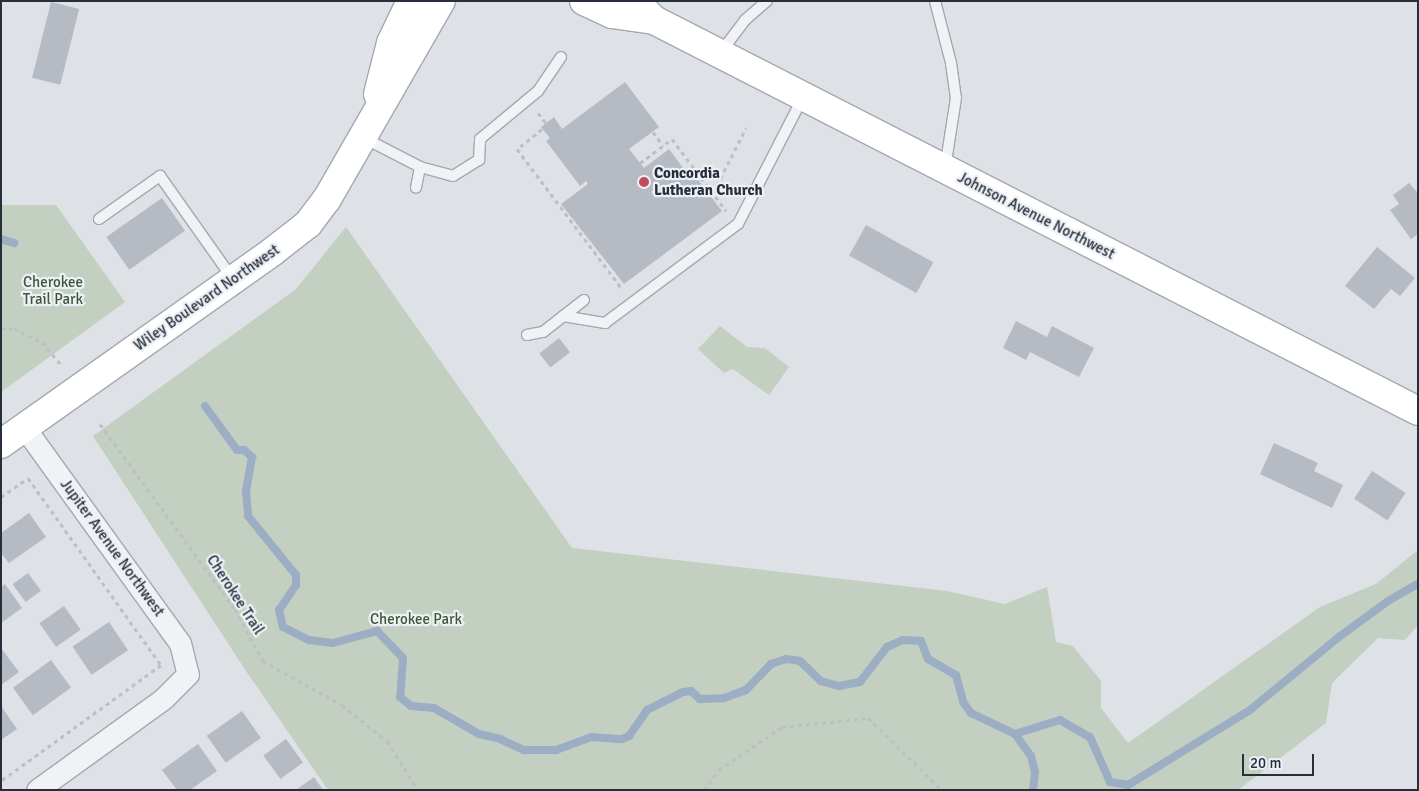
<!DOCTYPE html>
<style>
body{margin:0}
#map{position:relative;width:1419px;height:791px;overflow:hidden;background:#dee1e6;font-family:Signika,sans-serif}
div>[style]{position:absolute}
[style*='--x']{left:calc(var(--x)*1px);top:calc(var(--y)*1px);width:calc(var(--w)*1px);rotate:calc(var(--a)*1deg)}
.green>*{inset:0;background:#c3cfc0}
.stream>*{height:8px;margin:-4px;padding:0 4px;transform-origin:4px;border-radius:4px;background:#9baec4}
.building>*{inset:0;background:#b6bac3;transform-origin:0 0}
.path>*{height:3px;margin-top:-1.5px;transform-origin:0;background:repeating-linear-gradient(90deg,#bcbfc5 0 4px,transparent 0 8px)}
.roads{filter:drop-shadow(1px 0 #a4a8b0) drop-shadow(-1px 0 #a4a8b0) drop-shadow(0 1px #a4a8b0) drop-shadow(0 -1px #a4a8b0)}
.lane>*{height:10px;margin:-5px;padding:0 5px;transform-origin:5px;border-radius:5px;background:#f0f2f5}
.street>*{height:21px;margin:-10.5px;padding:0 10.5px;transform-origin:10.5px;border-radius:10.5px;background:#f0f2f5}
.secondary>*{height:28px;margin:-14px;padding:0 14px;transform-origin:14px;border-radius:14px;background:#fff}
.dots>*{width:14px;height:14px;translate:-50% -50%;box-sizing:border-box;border:2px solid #edf0f4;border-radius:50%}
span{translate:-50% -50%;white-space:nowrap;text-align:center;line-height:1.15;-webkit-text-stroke:4.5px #edf0f4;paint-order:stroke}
.poi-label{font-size:15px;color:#282f3c;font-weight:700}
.left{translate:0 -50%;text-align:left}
.street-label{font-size:15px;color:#282f3c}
.park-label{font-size:15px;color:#3c5637}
.frame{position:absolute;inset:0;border:2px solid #282f3c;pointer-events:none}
.scale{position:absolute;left:1242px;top:754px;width:72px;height:22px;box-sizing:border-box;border:2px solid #282f3c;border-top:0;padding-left:6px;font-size:15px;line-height:18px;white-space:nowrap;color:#282f3c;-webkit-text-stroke:4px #edf0f4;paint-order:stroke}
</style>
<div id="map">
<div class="green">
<div style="clip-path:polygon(1px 205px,56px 205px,125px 302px,1px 392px)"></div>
<div style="clip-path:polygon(346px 227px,572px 548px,947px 591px,1005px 604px,1047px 587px,1056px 642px,1073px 646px,1101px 681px,1101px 708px,1128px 743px,1320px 607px,1376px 584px,1418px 550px,1418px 625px,1405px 640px,1378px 638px,1332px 683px,1326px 723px,1238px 790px,328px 790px,246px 671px,93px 436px,296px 289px)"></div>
<div style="clip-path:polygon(720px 326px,747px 347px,765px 348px,789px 367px,769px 395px,733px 369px,724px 373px,698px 349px)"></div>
</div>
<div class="stream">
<div style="--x:1;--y:239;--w:14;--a:17"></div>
<div style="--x:205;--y:406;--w:54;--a:54"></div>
<div style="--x:237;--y:450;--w:7;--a:0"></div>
<div style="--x:244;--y:450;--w:11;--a:41"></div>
<div style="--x:252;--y:457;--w:35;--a:100"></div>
<div style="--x:246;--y:491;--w:25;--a:85"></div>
<div style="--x:248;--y:516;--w:76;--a:50.9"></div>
<div style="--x:296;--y:575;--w:10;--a:90"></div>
<div style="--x:296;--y:585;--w:30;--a:124"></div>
<div style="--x:279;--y:610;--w:17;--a:77"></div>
<div style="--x:283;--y:627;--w:29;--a:27"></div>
<div style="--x:309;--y:640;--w:24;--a:7"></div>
<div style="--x:333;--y:643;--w:46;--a:-15.3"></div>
<div style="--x:377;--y:631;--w:37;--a:46"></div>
<div style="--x:403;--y:658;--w:39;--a:94"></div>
<div style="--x:400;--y:697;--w:14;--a:39"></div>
<div style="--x:411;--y:706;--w:23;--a:5"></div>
<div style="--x:434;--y:708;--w:52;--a:30"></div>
<div style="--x:479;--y:734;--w:22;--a:13"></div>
<div style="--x:500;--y:739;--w:26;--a:25"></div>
<div style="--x:524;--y:750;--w:32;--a:0"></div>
<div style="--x:556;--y:750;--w:37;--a:-20"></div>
<div style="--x:591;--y:737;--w:31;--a:4"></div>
<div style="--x:622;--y:739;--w:8;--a:-23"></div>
<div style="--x:629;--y:736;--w:32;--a:-55"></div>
<div style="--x:647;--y:710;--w:40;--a:-26.6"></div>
<div style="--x:683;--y:692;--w:8;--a:-7"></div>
<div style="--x:691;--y:691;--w:12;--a:42"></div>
<div style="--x:700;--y:699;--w:24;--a:-2"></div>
<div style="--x:724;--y:698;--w:23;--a:-20"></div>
<div style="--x:746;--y:690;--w:36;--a:-46"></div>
<div style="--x:771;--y:664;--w:16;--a:-18"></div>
<div style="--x:786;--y:659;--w:14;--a:8"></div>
<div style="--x:800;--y:661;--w:29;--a:44"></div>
<div style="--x:821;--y:681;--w:19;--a:16"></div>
<div style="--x:839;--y:686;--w:21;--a:-11"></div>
<div style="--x:860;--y:682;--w:44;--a:-52.4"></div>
<div style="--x:887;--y:647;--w:17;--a:-24"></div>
<div style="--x:903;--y:640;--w:18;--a:3"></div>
<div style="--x:921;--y:641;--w:19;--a:69"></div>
<div style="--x:928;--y:659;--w:32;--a:30"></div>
<div style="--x:956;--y:675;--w:28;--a:75"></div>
<div style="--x:963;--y:702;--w:14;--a:54"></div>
<div style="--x:971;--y:713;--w:49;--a:25.5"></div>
<div style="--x:1015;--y:734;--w:27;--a:54"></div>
<div style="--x:1031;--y:756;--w:16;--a:76"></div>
<div style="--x:1035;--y:772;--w:18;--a:96"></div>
<div style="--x:1015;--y:734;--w:47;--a:-17.3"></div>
<div style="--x:1060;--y:720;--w:34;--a:30"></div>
<div style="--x:1090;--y:737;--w:49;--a:66"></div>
<div style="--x:1110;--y:782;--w:18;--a:9"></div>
<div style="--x:1128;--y:785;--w:143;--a:-31.6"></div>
<div style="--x:1250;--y:710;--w:115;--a:-39.4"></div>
<div style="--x:1339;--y:637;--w:61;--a:-36.3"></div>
<div style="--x:1388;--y:601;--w:34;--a:-30"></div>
</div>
<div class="building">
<div style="left:51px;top:2px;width:29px;height:78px;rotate:14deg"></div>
<div style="clip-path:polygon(625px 82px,659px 127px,629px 149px,640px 163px,644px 168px,669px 149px,689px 176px,693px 173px,722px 211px,624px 284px,561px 204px,588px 184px,586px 181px,580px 186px,546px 141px,550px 138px,541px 127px,554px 117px,562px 129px)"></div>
<div style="clip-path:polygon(1409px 183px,1418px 193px,1418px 234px,1411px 239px,1390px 210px,1399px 204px,1393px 195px)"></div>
<div style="left:162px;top:198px;width:40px;height:68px;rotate:55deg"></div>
<div style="left:866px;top:225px;width:77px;height:35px;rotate:29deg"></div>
<div style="clip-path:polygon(1377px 247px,1415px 278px,1400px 296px,1391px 289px,1374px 309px,1345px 286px)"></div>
<div style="clip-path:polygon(1016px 321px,1047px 337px,1052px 326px,1094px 348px,1079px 377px,1030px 352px,1026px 360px,1003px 348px)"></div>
<div style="left:559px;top:338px;width:18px;height:25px;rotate:52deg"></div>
<div style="clip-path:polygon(1274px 443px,1318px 463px,1314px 471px,1343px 485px,1332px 508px,1260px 474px)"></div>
<div style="left:1372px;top:471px;width:40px;height:33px;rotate:33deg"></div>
<div style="clip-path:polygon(29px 513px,46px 537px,9px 563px,1px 553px,1px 533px)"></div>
<div style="left:28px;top:573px;width:22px;height:19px;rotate:54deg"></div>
<div style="clip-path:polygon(5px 584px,22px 608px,1px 623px,1px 587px)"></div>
<div style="left:64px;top:606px;width:29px;height:30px;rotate:55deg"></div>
<div style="left:109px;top:622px;width:34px;height:44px;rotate:56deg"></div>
<div style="clip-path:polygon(1px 648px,19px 672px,1px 685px)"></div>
<div style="left:51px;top:660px;width:34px;height:47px;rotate:54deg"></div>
<div style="clip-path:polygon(1px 706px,17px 729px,1px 740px)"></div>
<div style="left:242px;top:711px;width:33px;height:43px;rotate:55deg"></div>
<div style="left:286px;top:739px;width:29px;height:28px;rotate:54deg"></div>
<div style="clip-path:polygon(198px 744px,217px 771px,190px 790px,177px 790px,162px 770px)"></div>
<div style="clip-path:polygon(314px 777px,323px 790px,296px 790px)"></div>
</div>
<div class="path">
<div style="--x:538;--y:113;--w:13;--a:51"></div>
<div style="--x:542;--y:129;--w:32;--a:141"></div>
<div style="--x:517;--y:149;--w:176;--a:53.1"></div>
<div style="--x:653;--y:132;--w:17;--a:54"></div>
<div style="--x:640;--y:163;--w:40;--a:-37"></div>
<div style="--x:672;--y:139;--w:90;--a:53.1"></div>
<div style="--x:713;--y:193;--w:73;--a:-63.1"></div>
<div style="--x:1;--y:328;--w:13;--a:4"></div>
<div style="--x:14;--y:329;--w:31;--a:25"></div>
<div style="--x:42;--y:342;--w:30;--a:50"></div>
<div style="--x:100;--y:424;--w:229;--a:53.9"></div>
<div style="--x:235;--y:609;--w:59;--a:61.7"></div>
<div style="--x:263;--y:661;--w:90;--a:29.1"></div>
<div style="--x:342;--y:705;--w:58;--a:38.7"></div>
<div style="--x:387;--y:741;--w:58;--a:57.7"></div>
<div style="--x:1;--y:497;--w:33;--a:-35"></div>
<div style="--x:28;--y:478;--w:229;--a:54.6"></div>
<div style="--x:161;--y:665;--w:198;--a:144.1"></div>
<div style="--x:704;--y:790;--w:25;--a:-53"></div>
<div style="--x:719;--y:770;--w:76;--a:-34.3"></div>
<div style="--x:782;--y:727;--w:86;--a:-6"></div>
<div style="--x:868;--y:718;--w:103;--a:44.2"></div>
</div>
<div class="roads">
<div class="lane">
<div style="--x:935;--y:1;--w:64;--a:75.5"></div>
<div style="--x:951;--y:63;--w:35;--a:82"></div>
<div style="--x:956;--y:98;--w:71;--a:98.9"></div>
<div style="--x:721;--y:52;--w:40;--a:-53"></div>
<div style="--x:745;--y:20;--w:29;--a:-41"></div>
<div style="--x:362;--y:137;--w:65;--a:27.3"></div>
<div style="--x:420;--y:167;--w:21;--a:101"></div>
<div style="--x:420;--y:167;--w:34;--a:15"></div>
<div style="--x:453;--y:176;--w:31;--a:-32"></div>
<div style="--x:479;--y:160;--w:21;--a:-87"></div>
<div style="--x:480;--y:139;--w:75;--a:-39.6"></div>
<div style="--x:538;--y:91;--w:41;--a:-55.9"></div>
<div style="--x:99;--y:219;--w:75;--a:-35.2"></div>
<div style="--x:160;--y:176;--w:126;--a:54.7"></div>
<div style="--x:563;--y:316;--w:43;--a:9.5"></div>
<div style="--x:605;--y:323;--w:166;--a:-36.7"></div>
<div style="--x:738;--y:224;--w:143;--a:-62.9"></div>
<div style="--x:527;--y:335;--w:16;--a:-11"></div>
<div style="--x:543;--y:332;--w:52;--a:-38"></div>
</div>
<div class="street">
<div style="--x:24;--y:427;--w:266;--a:54.2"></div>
<div style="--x:180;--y:643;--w:32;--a:76"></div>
<div style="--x:188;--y:674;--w:35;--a:135"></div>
<div style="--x:163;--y:699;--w:155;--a:144.2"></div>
</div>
<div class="secondary">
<div style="--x:584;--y:1;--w:31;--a:25"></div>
<div style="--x:612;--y:14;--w:42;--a:8.1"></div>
<div style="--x:635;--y:1;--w:27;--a:45"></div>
<div style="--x:654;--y:20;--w:858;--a:27.1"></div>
<div style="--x:378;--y:94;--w:53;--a:-75.7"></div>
<div style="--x:391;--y:43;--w:47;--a:-64.5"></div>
<div style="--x:1;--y:444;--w:332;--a:-35.3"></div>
<div style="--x:272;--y:252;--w:46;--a:-37.9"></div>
<div style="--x:308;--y:224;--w:31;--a:-53"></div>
<div style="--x:327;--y:199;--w:228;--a:-60.1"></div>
</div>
</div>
<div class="dots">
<div style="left:644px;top:182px;background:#c24c5c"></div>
</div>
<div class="poi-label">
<span class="left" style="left:654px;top:182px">Concordia<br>Lutheran Church</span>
</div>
<div class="street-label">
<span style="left:1036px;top:216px;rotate:27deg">Johnson Avenue Northwest</span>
<span style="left:207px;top:298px;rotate:-35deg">Wiley Boulevard Northwest</span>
<span style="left:112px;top:548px;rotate:54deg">Jupiter Avenue Northwest</span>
<span style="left:235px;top:595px;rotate:57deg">Cherokee Trail</span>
</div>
<div class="park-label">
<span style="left:53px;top:291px">Cherokee<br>Trail Park</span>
<span style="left:416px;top:620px">Cherokee Park</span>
</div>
<div class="frame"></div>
<div class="scale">20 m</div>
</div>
